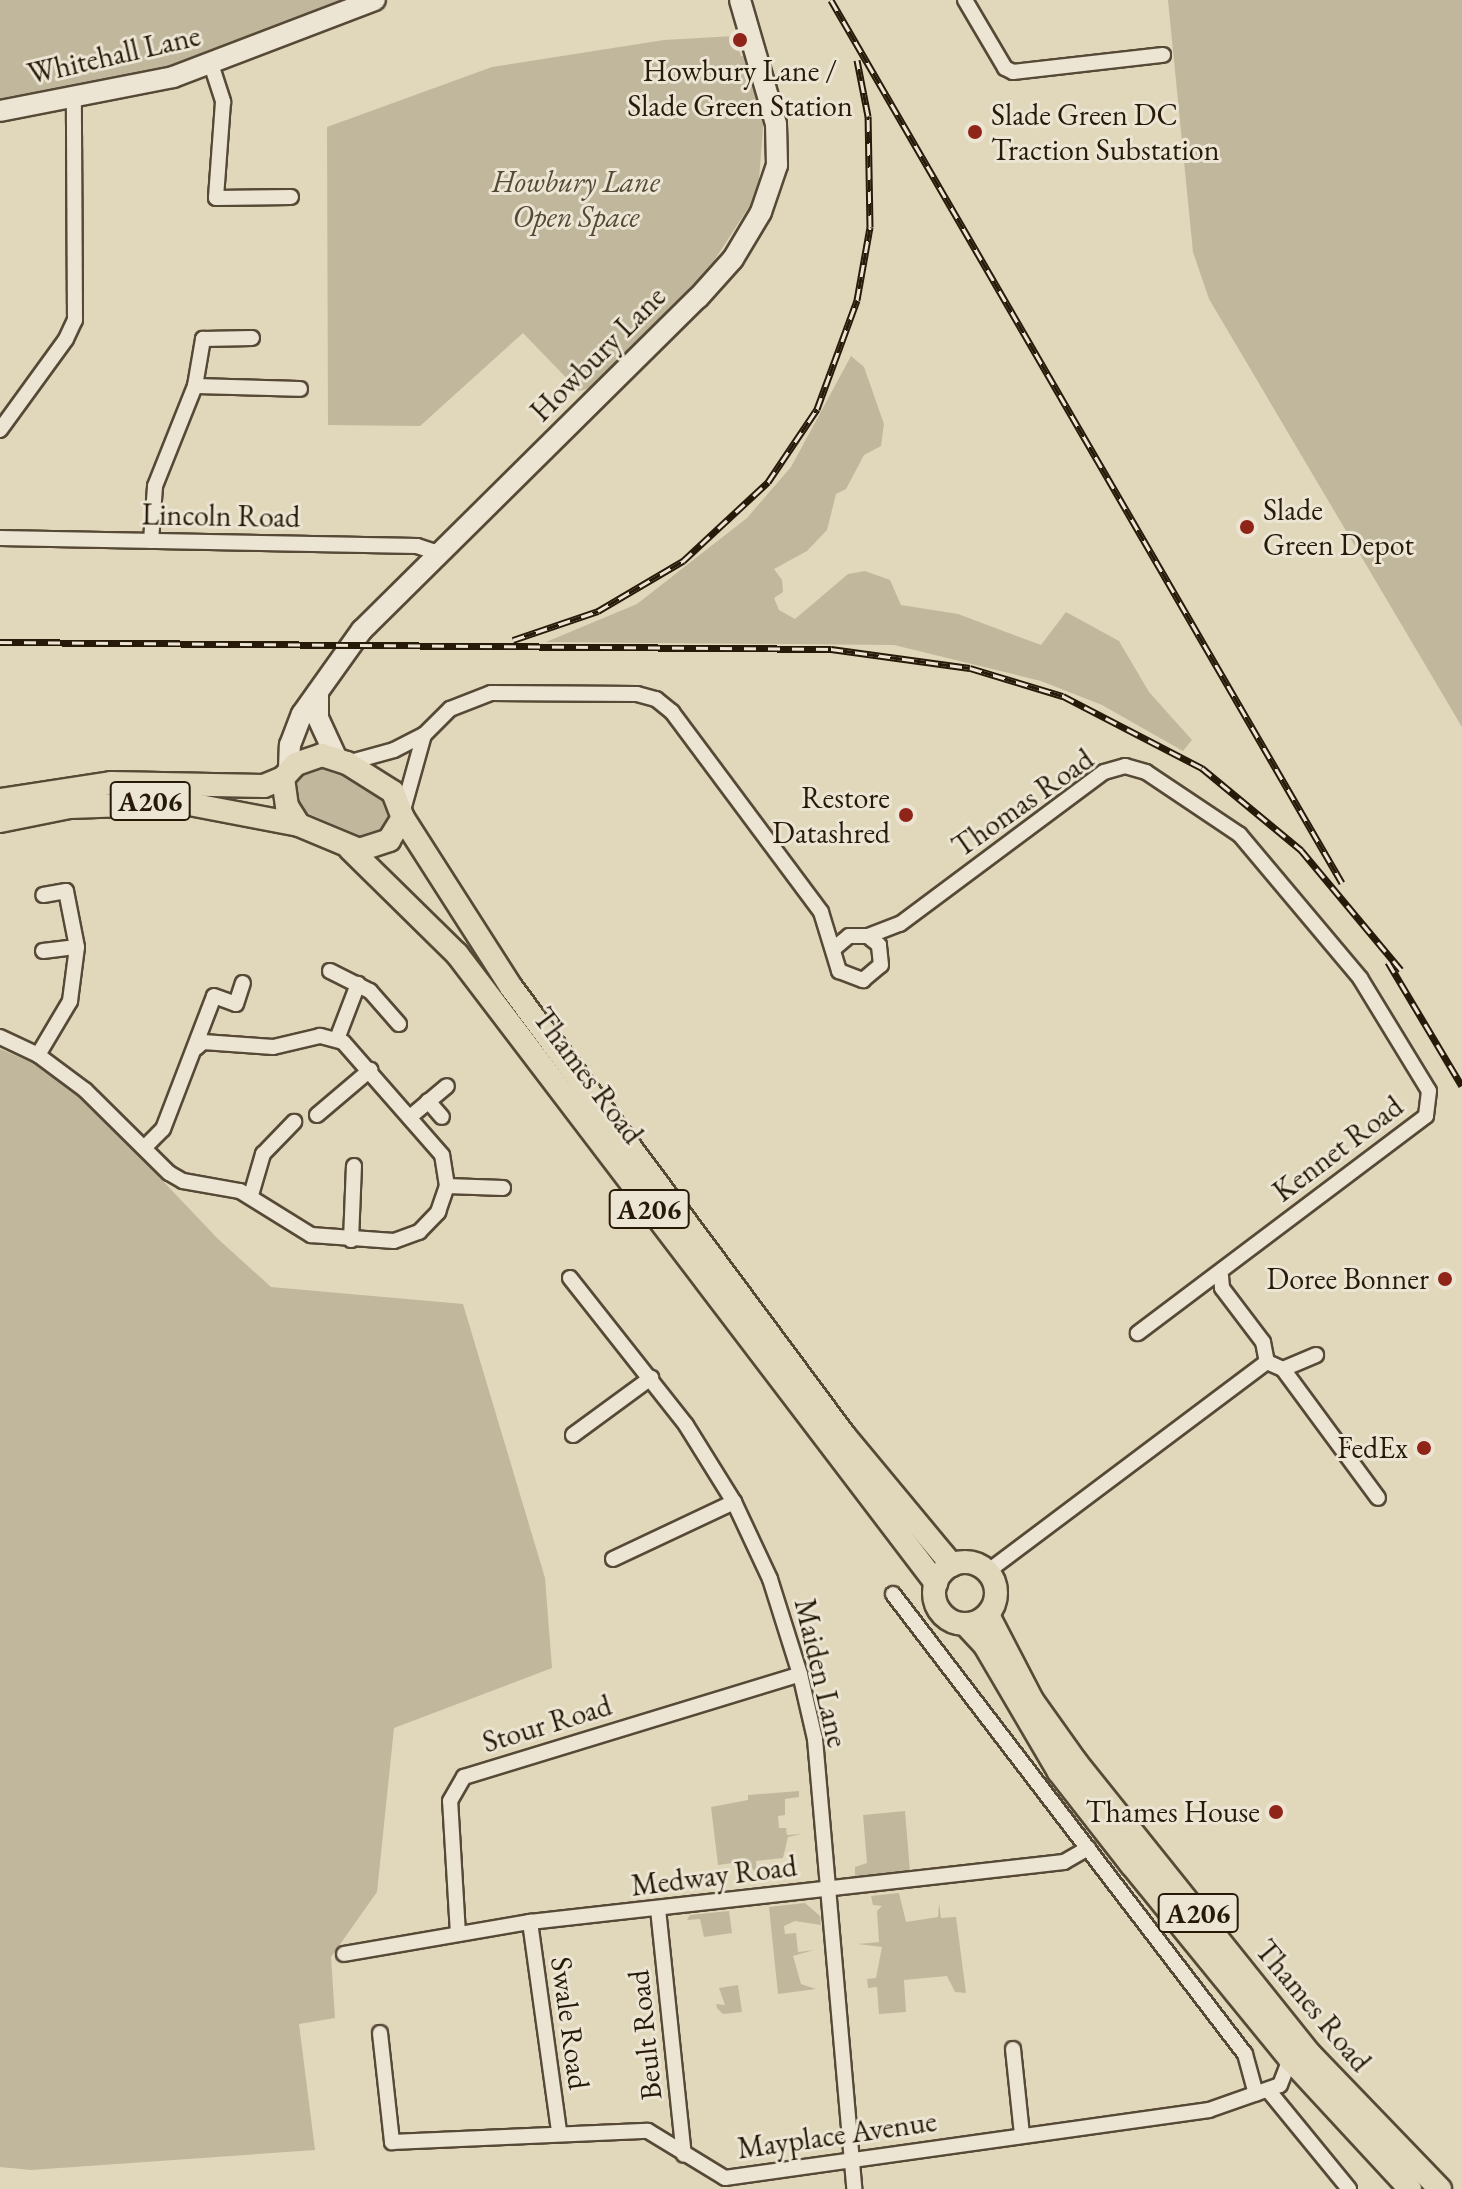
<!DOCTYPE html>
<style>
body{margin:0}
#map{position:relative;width:1462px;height:2189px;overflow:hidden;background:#e1d7bb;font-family:"EB Garamond",serif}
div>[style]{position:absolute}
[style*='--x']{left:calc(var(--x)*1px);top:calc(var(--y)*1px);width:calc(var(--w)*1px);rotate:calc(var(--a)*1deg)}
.green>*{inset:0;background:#c1b79d}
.roads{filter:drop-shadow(2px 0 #564936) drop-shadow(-2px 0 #564936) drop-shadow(0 2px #564936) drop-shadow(0 -2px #564936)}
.street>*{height:14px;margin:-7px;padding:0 7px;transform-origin:7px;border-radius:7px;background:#ece5d3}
.secondary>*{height:20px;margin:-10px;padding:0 10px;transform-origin:10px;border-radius:10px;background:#ece5d3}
.primary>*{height:22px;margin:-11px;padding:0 11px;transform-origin:11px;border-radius:11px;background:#e1d7bb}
.primary>.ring{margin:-11px;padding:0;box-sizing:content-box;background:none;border:22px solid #e1d7bb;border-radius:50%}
.rail>*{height:7px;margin-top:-3.5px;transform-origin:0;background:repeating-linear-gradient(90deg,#ece5d3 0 12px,#271a09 0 24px);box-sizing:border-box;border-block:2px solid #271a09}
.dots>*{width:22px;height:22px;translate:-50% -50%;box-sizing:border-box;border:4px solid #ece5d3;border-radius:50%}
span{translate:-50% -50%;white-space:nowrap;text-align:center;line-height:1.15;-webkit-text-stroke:6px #ece5d3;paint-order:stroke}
.shield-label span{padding:2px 6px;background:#ece5d3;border:2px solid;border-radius:6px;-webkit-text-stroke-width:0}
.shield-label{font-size:28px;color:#271a09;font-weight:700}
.street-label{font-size:30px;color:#271a09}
.poi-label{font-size:30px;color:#271a09}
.left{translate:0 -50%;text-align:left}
.right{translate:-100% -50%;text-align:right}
.park-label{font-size:30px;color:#554935;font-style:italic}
</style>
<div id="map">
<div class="green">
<div style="clip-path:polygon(0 0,354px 0,204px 59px,134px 79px,0 104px)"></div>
<div style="clip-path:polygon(1168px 0,1462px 0,1462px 727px,1209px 299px,1193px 252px)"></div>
<div style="clip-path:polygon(734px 36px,741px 56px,746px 56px,764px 114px,758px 193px,708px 270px,590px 388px,579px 391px,523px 333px,420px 426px,328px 425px,327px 127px,492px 67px,664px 40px)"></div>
<div style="clip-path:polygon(851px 356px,864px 367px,884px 424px,881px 446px,864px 455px,846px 489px,836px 494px,827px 530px,807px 551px,774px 569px,782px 580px,783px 592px,774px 598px,779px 610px,795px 619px,848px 574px,865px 571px,890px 580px,901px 605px,958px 614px,1041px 645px,1066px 612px,1119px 641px,1149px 692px,1192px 740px,1183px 751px,1102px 705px,1041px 681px,894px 645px,546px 642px,637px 604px,747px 518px,791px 467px)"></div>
<div style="clip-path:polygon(317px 767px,357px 779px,382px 795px,393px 810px,390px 826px,363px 837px,305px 812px,295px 802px,293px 788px,301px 774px)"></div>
<div style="clip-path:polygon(0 1049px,31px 1062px,84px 1098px,218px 1239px,271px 1287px,463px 1304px,545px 1578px,552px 1668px,394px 1728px,377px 1892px,331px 1957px,335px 2018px,299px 2024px,315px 2150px,31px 2170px,0 2167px)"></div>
<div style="clip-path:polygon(799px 1791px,799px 1797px,785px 1799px,785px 1815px,778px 1816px,779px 1828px,786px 1828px,787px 1835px,802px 1834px,788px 1837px,783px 1858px,756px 1861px,757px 1875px,747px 1861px,718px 1865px,711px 1807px,748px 1800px,748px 1795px)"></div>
<div style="clip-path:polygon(905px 1811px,910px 1872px,855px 1879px,855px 1867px,867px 1863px,863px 1815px)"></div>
<div style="clip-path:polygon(899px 1893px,906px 1922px,938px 1917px,939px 1903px,941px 1918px,956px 1917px,966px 1993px,955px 1992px,947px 1976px,904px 1980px,906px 2012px,879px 2014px,877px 1987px,868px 1988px,867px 1979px,876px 1978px,882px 1947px,858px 1944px,879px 1942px,877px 1911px,882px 1906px,873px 1905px,871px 1896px)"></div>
<div style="clip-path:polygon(805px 1903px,820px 1916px,821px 1925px,795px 1921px,784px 1926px,785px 1934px,796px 1933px,798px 1952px,814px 1950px,793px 1956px,801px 1984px,816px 1989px,778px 1994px,769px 1907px)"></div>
<div style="clip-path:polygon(729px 1911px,732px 1933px,704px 1937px,700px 1919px,687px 1920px,690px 1915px)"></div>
<div style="clip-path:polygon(738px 1985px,742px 2012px,723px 2014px,717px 2008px,716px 2004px,725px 2005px,719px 1988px)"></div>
</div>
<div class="roads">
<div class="street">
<div style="--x:965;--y:0;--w:79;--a:59.5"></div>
<div style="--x:1005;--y:68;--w:9;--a:27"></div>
<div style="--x:1013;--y:72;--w:151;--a:-6.5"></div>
<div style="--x:211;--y:64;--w:40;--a:72"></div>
<div style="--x:223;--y:102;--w:96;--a:94.2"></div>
<div style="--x:216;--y:198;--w:75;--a:-0.8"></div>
<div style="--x:195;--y:386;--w:105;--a:1.6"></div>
<div style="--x:0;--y:430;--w:112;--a:-54"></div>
<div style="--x:66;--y:339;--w:21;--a:-65"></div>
<div style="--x:75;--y:320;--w:223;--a:-90.3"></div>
<div style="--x:0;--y:538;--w:417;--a:1.1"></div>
<div style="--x:417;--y:546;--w:23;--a:18"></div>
<div style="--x:151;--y:541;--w:55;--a:-85.8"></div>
<div style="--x:155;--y:486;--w:108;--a:-68.2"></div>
<div style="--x:195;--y:386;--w:48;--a:-80.3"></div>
<div style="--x:203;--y:339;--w:49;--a:-1.2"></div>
<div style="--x:347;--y:763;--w:49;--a:-15.5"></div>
<div style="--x:394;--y:750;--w:34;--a:-27"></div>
<div style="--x:424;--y:735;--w:37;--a:-45"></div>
<div style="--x:450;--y:709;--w:44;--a:-21.3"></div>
<div style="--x:491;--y:693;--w:146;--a:0.4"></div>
<div style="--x:637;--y:694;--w:20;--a:15"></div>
<div style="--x:656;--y:699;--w:21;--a:39"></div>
<div style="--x:672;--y:712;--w:249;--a:53.3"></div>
<div style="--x:821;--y:912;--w:62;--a:73"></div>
<div style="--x:839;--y:971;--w:26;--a:21"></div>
<div style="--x:863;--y:980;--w:23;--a:-40"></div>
<div style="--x:881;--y:965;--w:20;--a:-96"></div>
<div style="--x:879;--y:945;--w:14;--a:-141"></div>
<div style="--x:868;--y:936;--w:19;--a:180"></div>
<div style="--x:849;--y:936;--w:17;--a:140"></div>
<div style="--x:403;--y:810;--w:78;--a:-74.4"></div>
<div style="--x:868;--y:936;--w:34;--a:-21"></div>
<div style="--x:900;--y:924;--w:254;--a:-36.7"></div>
<div style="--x:1104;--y:772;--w:22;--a:-16"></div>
<div style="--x:1125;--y:766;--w:22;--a:16"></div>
<div style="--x:1146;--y:772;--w:113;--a:33.8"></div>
<div style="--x:1240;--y:835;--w:187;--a:50"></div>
<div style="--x:1360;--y:978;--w:132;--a:58.6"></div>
<div style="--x:1429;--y:1091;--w:25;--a:97"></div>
<div style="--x:1426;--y:1116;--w:361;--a:143"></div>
<div style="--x:43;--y:951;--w:34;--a:-7"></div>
<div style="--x:330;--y:971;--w:45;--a:26.6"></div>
<div style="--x:370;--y:991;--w:44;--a:48.7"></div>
<div style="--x:0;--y:1037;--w:42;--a:25.3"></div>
<div style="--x:38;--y:1055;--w:59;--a:36.7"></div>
<div style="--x:85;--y:1090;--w:118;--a:44.7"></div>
<div style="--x:169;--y:1173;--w:16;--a:30"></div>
<div style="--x:183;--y:1181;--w:58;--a:10"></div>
<div style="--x:240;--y:1191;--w:84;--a:31.8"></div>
<div style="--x:311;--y:1235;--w:83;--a:4.1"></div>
<div style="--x:394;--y:1241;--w:27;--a:-20"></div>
<div style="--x:419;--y:1232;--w:28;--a:-46"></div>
<div style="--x:438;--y:1212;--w:28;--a:-71"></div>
<div style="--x:447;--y:1186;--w:31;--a:-99"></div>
<div style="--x:442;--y:1155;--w:150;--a:-131.2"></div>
<div style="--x:343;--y:1042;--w:24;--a:-165"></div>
<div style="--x:320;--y:1036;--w:48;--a:166.8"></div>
<div style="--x:273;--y:1047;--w:70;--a:-175.9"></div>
<div style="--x:203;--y:1042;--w:9;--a:139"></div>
<div style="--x:337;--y:1039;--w:59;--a:-69.1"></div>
<div style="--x:38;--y:1055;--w:63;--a:-59.3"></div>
<div style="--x:70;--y:1001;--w:54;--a:-82.6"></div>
<div style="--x:77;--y:947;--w:57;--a:-101.1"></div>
<div style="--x:66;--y:891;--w:23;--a:170"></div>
<div style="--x:428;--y:1101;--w:21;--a:49"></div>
<div style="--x:317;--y:1115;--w:70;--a:-40.3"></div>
<div style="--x:410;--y:1117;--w:48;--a:-40"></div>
<div style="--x:145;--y:1147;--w:25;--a:-45"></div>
<div style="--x:163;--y:1129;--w:142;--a:-69"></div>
<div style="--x:214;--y:996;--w:23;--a:20"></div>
<div style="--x:236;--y:1004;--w:22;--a:-72"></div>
<div style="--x:447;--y:1186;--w:56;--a:2"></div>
<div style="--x:251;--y:1195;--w:43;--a:-73.7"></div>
<div style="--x:263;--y:1154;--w:45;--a:-45.9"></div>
<div style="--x:351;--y:1240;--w:74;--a:-87.7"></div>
<div style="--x:1221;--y:1276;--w:12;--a:85"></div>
<div style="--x:1222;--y:1288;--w:68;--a:52.8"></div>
<div style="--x:1263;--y:1342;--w:20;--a:79"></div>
<div style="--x:1267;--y:1362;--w:17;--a:24"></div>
<div style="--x:1283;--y:1369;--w:36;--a:-23"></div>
<div style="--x:570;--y:1278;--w:187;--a:51.7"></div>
<div style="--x:686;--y:1425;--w:91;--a:58.1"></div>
<div style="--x:734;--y:1502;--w:85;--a:64.9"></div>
<div style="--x:770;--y:1579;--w:100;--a:72.5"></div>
<div style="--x:800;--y:1674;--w:67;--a:77"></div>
<div style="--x:815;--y:1739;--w:452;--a:85"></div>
<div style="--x:1283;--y:1369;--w:160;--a:53.6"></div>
<div style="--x:573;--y:1435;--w:97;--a:-36.2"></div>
<div style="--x:613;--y:1559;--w:134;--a:-25.2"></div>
<div style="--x:987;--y:1572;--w:350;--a:-36.9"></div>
<div style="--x:893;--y:1594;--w:579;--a:52.58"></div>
<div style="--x:1245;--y:2054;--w:41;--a:74.6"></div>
<div style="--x:658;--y:1909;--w:247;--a:84"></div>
<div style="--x:530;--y:1922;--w:212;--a:82.1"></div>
<div style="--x:458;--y:1934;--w:133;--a:-93.4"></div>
<div style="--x:450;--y:1801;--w:28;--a:-60"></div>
<div style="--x:464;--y:1777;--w:351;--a:-17"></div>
<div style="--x:344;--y:1954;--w:189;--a:-9.8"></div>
<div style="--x:530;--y:1922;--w:537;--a:-6.41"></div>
<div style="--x:1064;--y:1862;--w:28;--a:-30"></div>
<div style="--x:380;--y:2033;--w:110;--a:83.7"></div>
<div style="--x:392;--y:2142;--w:256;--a:-2.5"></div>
<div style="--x:648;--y:2131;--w:90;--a:31.4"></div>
<div style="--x:725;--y:2178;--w:489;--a:-8"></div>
<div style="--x:1209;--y:2110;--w:75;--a:-19.4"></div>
<div style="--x:1280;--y:2085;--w:28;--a:-69"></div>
<div style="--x:1013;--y:2049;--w:86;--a:84"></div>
<div style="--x:1268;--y:2090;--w:128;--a:50.7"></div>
</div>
<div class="secondary">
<div style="--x:0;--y:111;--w:176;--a:-11.1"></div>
<div style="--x:173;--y:77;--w:216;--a:-20.9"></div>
<div style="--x:318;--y:692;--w:26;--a:90"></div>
<div style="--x:318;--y:718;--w:43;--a:65.2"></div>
<div style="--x:289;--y:769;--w:24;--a:-88"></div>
<div style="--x:290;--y:745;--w:33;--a:-69"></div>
<div style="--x:302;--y:714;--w:103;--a:-54.5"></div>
<div style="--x:362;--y:630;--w:472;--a:-44.7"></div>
<div style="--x:698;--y:298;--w:52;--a:-48.1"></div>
<div style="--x:733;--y:259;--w:55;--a:-59.2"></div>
<div style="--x:761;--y:212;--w:50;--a:-71.2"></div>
<div style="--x:777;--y:165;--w:41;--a:-91.4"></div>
<div style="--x:776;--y:124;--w:129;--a:-106.2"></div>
</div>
<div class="primary">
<div style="--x:283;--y:778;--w:28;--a:82"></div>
<div style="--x:287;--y:806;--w:22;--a:58"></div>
<div style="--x:0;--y:800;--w:112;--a:-8.7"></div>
<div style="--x:111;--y:783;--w:153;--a:1.1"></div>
<div style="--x:264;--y:786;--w:21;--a:-23"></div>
<div style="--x:283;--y:778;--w:19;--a:-47"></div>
<div style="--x:296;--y:764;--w:28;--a:-19"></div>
<div style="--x:322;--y:755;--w:26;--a:18"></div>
<div style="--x:347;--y:763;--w:54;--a:32.2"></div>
<div style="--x:393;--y:792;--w:28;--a:69"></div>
<div style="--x:403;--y:818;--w:201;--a:57.4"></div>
<div style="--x:511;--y:987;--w:558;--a:53.38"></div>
<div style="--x:844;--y:1435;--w:169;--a:50.3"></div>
<div style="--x:0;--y:821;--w:71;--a:-11.3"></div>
<div style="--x:70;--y:807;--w:114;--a:-2"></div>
<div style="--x:184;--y:803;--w:117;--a:10.8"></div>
<div style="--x:299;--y:825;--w:65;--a:22.6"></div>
<div style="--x:359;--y:850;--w:32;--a:-18"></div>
<div style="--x:389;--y:840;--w:26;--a:-58"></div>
<div style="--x:350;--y:849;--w:150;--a:44.5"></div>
<div style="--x:457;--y:954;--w:791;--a:52.71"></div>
<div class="ring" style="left:934px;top:1562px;width:40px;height:40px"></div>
<div style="--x:988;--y:1615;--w:96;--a:62.6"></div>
<div style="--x:1032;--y:1700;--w:76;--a:54.6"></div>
<div style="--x:1076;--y:1762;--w:376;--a:51.3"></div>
<div style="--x:1311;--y:2055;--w:186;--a:46.1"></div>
<div style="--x:966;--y:1625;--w:26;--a:47"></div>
<div style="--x:984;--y:1644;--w:148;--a:59.6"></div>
<div style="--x:1059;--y:1772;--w:117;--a:52"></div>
<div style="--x:1131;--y:1864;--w:252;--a:50.8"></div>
<div style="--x:1290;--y:2059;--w:177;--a:47.3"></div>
</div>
</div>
<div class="rail">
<div style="--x:831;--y:0;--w:1020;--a:59.94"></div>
<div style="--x:513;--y:640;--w:90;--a:-18.8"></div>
<div style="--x:598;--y:611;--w:99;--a:-30.5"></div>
<div style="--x:683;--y:561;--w:116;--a:-42.9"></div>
<div style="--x:768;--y:482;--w:88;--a:-56.1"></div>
<div style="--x:817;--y:409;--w:116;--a:-69.8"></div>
<div style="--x:857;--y:300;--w:74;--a:-79.9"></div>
<div style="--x:870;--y:227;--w:111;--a:-91"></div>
<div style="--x:868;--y:116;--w:57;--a:-101.1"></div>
<div style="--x:0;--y:642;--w:831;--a:0.48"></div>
<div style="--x:831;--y:649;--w:140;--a:7.8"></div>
<div style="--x:970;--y:668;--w:97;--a:16.8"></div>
<div style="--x:1063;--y:696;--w:157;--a:27.4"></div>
<div style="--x:1202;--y:768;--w:129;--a:39.6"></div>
<div style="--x:1301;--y:850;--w:156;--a:50.2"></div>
<div style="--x:1388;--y:962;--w:144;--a:59.2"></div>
</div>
<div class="dots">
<div style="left:740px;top:40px;background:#8f2418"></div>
<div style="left:975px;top:132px;background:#8f2418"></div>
<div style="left:1247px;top:527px;background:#8f2418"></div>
<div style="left:906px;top:815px;background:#8f2418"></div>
<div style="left:1445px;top:1279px;background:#8f2418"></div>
<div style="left:1424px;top:1448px;background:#8f2418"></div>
<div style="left:1276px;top:1812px;background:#8f2418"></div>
</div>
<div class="shield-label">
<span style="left:150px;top:801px">A206</span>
<span style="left:649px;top:1209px">A206</span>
<span style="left:1198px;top:1913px">A206</span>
</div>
<div class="street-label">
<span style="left:114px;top:55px;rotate:-13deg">Whitehall Lane</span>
<span style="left:598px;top:354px;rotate:-45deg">Howbury Lane</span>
<span style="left:221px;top:516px;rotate:1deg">Lincoln Road</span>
<span style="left:1023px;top:803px;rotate:-35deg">Thomas Road</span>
<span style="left:588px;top:1076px;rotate:53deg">Thames Road</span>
<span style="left:1338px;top:1149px;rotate:-37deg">Kennet Road</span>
<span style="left:821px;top:1673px;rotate:77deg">Maiden Lane</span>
<span style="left:547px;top:1724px;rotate:-17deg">Stour Road</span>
<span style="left:714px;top:1876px;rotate:-7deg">Medway Road</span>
<span style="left:1313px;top:2006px;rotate:50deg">Thames Road</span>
<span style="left:570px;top:2023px;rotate:82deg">Swale Road</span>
<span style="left:645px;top:2035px;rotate:-96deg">Beult Road</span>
<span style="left:837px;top:2135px;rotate:-8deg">Mayplace Avenue</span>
</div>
<div class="poi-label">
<span style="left:740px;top:88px">Howbury Lane /<br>Slade Green Station</span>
<span class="left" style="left:991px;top:132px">Slade Green DC<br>Traction Substation</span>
<span class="left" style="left:1263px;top:527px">Slade<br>Green Depot</span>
<span class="right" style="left:890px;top:815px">Restore<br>Datashred</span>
<span class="right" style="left:1429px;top:1279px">Doree Bonner</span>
<span class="right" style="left:1408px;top:1448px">FedEx</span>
<span class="right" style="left:1260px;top:1812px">Thames House</span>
</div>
<div class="park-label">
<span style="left:576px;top:199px">Howbury Lane<br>Open Space</span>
</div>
</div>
